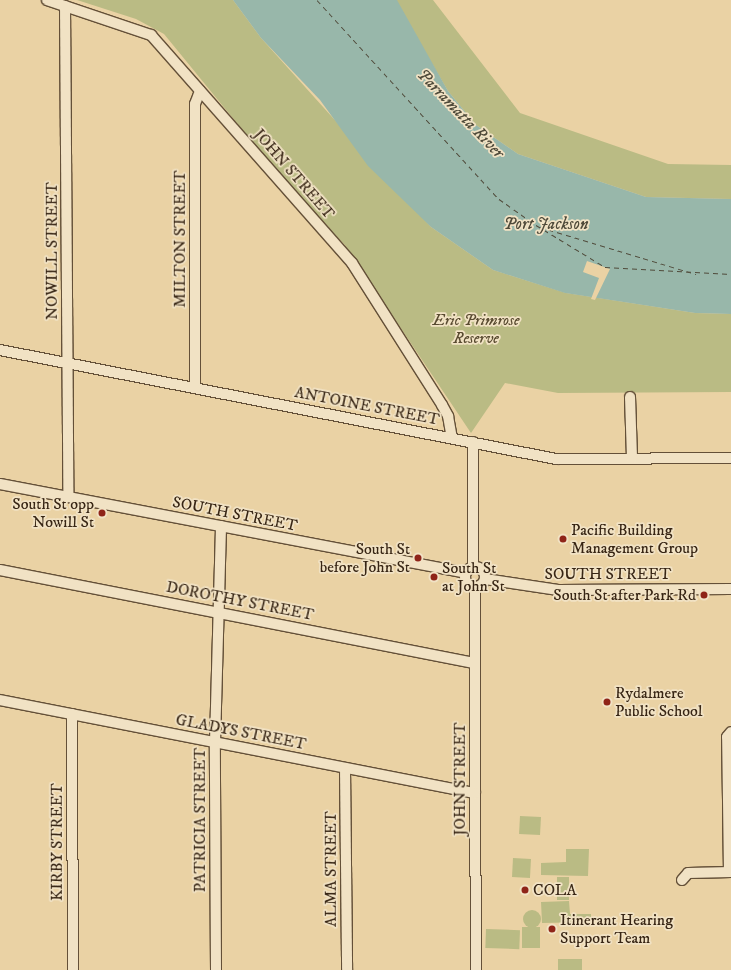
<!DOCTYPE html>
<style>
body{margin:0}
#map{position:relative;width:731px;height:970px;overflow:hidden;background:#ead2a4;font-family:"IM FELL DW Pica",serif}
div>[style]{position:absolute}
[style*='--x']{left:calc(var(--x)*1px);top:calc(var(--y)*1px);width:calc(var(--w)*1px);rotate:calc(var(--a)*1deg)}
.green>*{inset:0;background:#babb84;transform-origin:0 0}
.round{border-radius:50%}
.water>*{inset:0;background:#98b7aa}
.pier>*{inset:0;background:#ead2a4}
.ferry>*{height:1px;margin-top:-0.5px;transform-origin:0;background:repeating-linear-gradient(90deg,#4f4a3a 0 5px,transparent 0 9px)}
.roads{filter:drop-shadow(1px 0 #645038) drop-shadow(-1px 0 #645038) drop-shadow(0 1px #645038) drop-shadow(0 -1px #645038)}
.minor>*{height:10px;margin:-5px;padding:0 5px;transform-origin:5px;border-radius:5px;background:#f1e2c4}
.minor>.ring{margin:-5px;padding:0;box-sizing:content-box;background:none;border:10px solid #f1e2c4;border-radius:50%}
.dots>*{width:11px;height:11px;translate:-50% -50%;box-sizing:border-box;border:2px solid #f1e2c4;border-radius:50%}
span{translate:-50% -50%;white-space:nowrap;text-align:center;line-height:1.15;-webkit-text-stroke:3.5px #f1e2c4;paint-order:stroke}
.street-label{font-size:16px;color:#372514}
.park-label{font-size:16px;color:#584a30;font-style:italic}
.poi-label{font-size:16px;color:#372514}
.right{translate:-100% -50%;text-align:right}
.left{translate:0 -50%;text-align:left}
.water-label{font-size:17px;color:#4f4a3a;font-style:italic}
</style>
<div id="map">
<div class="green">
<div style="clip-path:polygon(77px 0,233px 0,261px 38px,431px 227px,493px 270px,566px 293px,695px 313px,731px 314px,731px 392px,558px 393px,505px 383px,471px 433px,345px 245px,289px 187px,164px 34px,136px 19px)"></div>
<div style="clip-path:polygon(395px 0,433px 0,520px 113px,668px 164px,731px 165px,731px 199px,646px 197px,518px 154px,476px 125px,448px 91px)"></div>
<div style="left:520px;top:816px;width:21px;height:18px;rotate:3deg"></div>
<div style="clip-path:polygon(566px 849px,589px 849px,588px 876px,541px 875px,541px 863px,566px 862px)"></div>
<div style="left:513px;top:858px;width:18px;height:19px;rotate:3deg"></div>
<div style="left:557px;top:877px;width:12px;height:23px"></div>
<div style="clip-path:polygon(569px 901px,570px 914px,591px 914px,591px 922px,542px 923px,541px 902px)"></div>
<div class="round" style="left:523px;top:910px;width:18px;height:18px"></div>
<div style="left:522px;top:927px;width:18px;height:21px"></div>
<div style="left:486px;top:929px;width:34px;height:19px;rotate:2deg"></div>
<div style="left:558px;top:959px;width:24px;height:11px"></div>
</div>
<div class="water">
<div style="clip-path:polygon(233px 0,397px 0,448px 91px,476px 125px,518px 154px,646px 197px,731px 199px,731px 314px,695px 313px,565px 293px,493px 270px,431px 227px,368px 166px,320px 100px,261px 38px)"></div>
</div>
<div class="pier">
<div style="clip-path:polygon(587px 261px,610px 269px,595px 300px,591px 299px,599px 278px,583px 272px)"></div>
</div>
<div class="ferry">
<div style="--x:317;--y:0;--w:270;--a:47.6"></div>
<div style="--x:499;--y:199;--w:45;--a:35.1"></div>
<div style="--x:536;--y:225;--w:81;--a:31.3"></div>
<div style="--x:605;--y:267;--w:126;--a:3.2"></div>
<div style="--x:540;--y:227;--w:163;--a:16.8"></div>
</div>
<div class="roads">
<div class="minor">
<div style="--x:47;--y:0;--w:110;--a:18.6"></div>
<div style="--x:151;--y:35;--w:304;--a:48.6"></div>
<div style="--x:352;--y:263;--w:168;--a:57.6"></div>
<div style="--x:442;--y:405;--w:13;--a:61"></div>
<div style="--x:448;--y:416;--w:22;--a:80"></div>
<div style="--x:65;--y:6;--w:491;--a:89.6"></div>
<div style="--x:0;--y:350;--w:567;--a:11.09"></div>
<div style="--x:556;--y:459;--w:175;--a:-0.3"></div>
<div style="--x:195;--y:388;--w:284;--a:-90"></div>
<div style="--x:195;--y:104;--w:14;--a:-69"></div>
<div style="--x:630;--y:397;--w:61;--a:88.1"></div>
<div style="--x:473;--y:442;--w:125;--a:90"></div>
<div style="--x:0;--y:484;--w:473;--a:10.8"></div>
<div class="ring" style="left:465px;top:567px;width:10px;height:10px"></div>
<div style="--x:0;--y:570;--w:483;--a:11.1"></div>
<div style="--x:485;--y:579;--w:74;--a:8.6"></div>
<div style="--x:558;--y:590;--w:173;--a:-0.3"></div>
<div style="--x:475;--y:587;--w:383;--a:89.9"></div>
<div style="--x:0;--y:700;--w:484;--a:11.1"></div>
<div style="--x:72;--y:714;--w:256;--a:89.8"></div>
<div style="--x:345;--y:768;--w:202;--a:89.4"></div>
<div style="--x:729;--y:872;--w:135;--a:-90.8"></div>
<div style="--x:727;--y:737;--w:6;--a:-51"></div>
<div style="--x:682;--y:880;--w:9;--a:-49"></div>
<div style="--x:688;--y:873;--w:43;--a:-1.3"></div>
<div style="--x:216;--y:970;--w:228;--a:-90.3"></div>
<div style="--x:215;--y:742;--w:216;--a:-88.4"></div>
</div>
</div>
<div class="dots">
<div style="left:102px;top:513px;background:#8f2418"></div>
<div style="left:563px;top:539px;background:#8f2418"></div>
<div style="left:418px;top:558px;background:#8f2418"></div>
<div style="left:434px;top:577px;background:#8f2418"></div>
<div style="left:704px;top:595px;background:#8f2418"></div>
<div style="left:607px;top:702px;background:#8f2418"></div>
<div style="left:525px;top:890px;background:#8f2418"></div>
<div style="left:552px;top:929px;background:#8f2418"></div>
</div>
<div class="street-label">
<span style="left:294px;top:174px;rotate:49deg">JOHN STREET</span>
<span style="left:180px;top:239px;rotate:-90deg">MILTON STREET</span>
<span style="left:52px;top:251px;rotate:-90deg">NOWILL STREET</span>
<span style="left:367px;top:406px;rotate:11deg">ANTOINE STREET</span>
<span style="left:235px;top:514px;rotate:11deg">SOUTH STREET</span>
<span style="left:608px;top:574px">SOUTH STREET</span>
<span style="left:240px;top:601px;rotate:11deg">DOROTHY STREET</span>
<span style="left:241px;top:732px;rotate:11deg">GLADYS STREET</span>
<span style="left:460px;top:779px;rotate:-90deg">JOHN STREET</span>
<span style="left:200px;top:820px;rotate:-90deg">PATRICIA STREET</span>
<span style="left:57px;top:842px;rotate:-90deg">KIRBY STREET</span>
<span style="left:331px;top:869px;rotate:-90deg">ALMA STREET</span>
</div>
<div class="park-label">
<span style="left:476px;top:329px">Eric Primrose<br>Reserve</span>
</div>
<div class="poi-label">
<span class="right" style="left:94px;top:513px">South St opp<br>Nowill St</span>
<span class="left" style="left:571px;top:539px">Pacific Building<br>Management Group</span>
<span class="right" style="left:410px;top:558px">South St<br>before John St</span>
<span class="left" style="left:442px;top:577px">South St<br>at John St</span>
<span class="right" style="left:696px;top:595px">South St after Park Rd</span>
<span class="left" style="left:615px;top:702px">Rydalmere<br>Public School</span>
<span class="left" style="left:533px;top:890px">COLA</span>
<span class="left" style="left:560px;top:929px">Itinerant Hearing<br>Support Team</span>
</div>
<div class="water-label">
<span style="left:460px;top:114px;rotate:46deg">Parramatta River</span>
<span style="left:546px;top:225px">Port Jackson</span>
</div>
</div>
